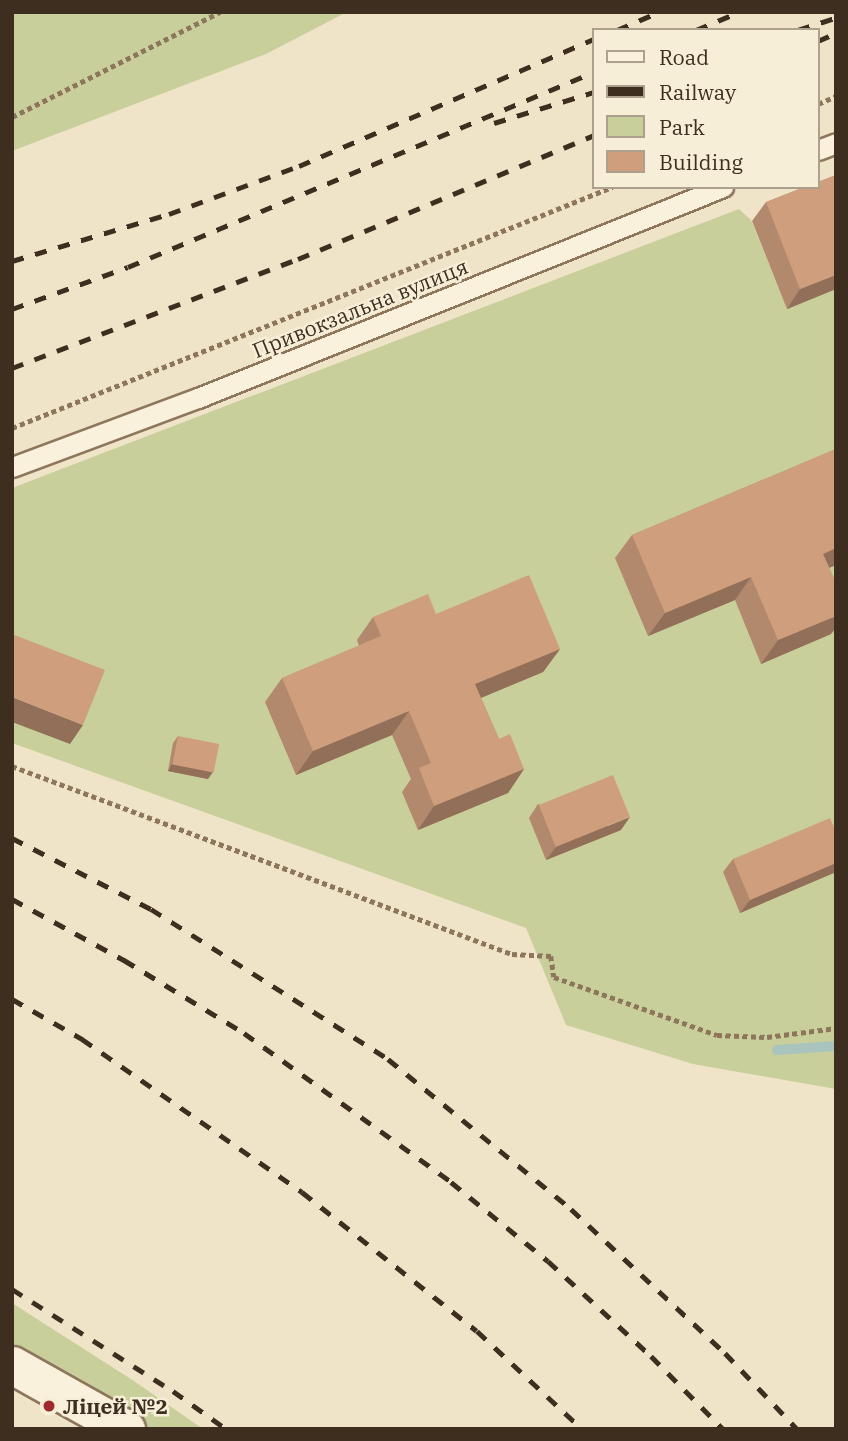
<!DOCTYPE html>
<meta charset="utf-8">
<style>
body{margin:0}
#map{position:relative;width:848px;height:1441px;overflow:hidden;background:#f0e4c8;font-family:"IBM Plex Serif",serif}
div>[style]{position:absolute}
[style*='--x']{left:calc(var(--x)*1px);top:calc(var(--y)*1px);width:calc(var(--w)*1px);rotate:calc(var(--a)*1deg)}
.green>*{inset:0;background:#c9cf9b}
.stream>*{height:10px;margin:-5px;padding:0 5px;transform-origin:5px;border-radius:5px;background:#a9c4bc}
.path>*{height:4.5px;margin-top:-2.25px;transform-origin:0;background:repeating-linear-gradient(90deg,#8d765c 0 5px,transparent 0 8.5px)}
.roads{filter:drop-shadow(2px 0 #8d765c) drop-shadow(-2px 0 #8d765c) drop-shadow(0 2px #8d765c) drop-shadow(0 -2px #8d765c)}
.lane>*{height:19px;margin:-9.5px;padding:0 9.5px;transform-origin:9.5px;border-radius:9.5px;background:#faf1dc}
.street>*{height:37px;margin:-18.5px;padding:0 18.5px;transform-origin:18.5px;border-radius:18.5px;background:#faf1dc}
.rail>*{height:5px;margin-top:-2.5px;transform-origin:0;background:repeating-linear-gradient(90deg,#3d2e20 0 12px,transparent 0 24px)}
.wall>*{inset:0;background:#b2896c}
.shaded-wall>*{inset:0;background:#916f58}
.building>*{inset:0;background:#cf9f7d;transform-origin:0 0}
.dots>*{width:19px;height:19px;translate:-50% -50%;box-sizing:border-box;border:4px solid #f7eed8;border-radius:50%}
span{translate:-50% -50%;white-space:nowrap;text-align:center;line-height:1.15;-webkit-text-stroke:5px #f7eed8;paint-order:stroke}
.street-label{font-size:21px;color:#3d2e20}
.poi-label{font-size:21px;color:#3d2e20;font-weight:700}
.left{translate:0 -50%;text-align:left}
.frame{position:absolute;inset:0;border:14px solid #3d2e20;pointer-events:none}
.legend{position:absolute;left:592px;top:28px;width:228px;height:161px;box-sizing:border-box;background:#f7eed8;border:2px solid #ada18e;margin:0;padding:9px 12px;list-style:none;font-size:21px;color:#3d2e20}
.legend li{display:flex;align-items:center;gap:14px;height:35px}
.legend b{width:35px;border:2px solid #ada18e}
</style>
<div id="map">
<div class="green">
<div style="clip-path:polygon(12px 12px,347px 12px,266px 54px,12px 151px)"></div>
<div style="clip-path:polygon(739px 209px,751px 220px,787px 308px,836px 289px,836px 1089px,693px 1064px,566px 1025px,526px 928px,12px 743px,12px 488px)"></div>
<div style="clip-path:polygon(12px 1303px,134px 1381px,203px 1429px,126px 1429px,12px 1365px)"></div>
</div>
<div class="stream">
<div style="--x:777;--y:1050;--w:59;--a:-3.9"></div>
</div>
<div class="path">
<div style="--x:818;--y:104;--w:20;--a:-24"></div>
<div style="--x:12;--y:117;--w:233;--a:-26.8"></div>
<div style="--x:12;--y:428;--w:647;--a:-21.88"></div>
<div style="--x:12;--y:766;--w:534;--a:20.61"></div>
<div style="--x:512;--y:954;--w:39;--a:3"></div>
<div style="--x:551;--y:956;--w:21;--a:82"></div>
<div style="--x:554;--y:977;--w:173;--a:19.6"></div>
<div style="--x:717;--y:1035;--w:50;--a:2.3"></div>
<div style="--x:767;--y:1037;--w:70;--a:-7.4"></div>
</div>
<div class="roads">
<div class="lane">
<div style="--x:818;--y:150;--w:19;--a:-21"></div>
<div style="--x:12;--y:467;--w:198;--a:-20.4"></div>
<div style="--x:198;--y:398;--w:566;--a:-21.9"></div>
</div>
<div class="street">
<div style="--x:12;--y:1365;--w:131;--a:29.3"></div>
</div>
</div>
<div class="rail">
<div style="--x:617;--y:30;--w:46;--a:-23.2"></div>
<div style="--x:696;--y:30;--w:47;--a:-22.7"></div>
<div style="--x:798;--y:30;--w:40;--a:-18"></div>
<div style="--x:818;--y:41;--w:20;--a:-24"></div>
<div style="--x:494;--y:123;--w:105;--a:-17.2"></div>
<div style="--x:12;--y:261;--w:164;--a:-16.7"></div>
<div style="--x:169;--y:214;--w:139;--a:-20.3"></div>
<div style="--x:299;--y:166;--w:321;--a:-23.3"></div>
<div style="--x:12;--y:309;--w:123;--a:-19.9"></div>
<div style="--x:128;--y:267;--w:505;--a:-22.71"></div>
<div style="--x:12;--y:368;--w:306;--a:-20.9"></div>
<div style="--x:298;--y:259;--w:321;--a:-22.7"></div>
<div style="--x:12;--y:838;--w:156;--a:27.1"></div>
<div style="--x:151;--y:909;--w:280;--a:32.3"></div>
<div style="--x:388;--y:1059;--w:237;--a:39.3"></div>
<div style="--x:571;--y:1209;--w:211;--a:43.1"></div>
<div style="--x:725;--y:1353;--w:105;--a:46.5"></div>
<div style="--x:12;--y:899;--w:128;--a:28.6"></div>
<div style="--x:124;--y:960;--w:140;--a:31.3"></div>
<div style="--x:244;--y:1033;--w:255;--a:35.7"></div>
<div style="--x:451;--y:1182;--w:125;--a:39.2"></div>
<div style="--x:548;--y:1261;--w:140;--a:42.7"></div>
<div style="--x:651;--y:1356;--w:103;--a:45.4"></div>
<div style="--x:12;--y:999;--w:81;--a:29.7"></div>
<div style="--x:82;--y:1039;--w:268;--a:34.8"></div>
<div style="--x:302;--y:1192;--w:223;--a:38.5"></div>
<div style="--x:477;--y:1331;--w:144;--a:43"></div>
<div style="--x:12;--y:1289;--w:191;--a:32.4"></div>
<div style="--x:173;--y:1391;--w:65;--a:35.6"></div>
</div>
<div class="wall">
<div style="clip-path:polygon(836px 175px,836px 289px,787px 309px,752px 221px,766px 202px)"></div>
<div style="clip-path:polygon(836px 449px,836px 565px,829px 568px,831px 634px,761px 664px,735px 600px,648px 636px,615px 558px,632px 535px)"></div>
<div style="clip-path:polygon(436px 614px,560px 649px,543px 672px,481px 698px,499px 739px,524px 769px,508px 793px,418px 830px,402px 792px,411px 779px,392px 735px,296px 775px,265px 702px,282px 678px,359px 646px,357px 640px,373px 617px)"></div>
<div style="clip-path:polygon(178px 736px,208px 779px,168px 771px,173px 743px)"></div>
<div style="clip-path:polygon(538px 804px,621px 830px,546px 860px,529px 818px)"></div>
<div style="clip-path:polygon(836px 832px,836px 872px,740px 913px,723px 872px,733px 859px)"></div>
</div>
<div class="shaded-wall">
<div style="clip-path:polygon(836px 275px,836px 289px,787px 309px,800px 289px)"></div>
<div style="clip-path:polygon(836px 548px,836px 565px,807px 577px,823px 554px)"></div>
<div style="clip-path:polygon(751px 577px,735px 600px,648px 636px,665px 613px)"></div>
<div style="clip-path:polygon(836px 616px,836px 628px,831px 634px,761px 664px,778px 640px)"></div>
<div style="clip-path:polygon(560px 649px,543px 672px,459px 707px,475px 684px)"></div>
<div style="clip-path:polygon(12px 697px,83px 725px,70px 744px,12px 722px)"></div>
<div style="clip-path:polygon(409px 711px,392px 735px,296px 775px,313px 751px)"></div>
<div style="clip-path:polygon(172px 764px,213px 772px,208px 779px,168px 771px)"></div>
<div style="clip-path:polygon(524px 769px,508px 793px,418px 830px,434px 806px)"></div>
<div style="clip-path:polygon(630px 817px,621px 830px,546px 860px,556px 847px)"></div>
<div style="clip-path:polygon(836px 863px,836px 872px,740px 913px,750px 900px)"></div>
</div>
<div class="building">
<div style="clip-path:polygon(836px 175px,836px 275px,800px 289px,766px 202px,804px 187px,818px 187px,818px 182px)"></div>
<div style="clip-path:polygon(836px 449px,836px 548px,823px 554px,836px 582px,836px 616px,778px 640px,751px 577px,665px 613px,632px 535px)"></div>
<div style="clip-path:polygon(529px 575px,560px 649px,475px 684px,499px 739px,510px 734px,524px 769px,434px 806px,419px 768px,431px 763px,409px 711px,313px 751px,282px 678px,381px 636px,373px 617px,428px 594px,436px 614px)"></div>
<div style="clip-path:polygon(12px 634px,105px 670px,83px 725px,12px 697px)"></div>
<div style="left:178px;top:736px;width:42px;height:29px;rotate:11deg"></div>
<div style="left:613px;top:775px;width:45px;height:80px;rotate:68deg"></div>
<div style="clip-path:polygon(830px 818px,836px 832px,836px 863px,750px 900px,733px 859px)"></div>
</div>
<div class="dots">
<div style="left:49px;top:1406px;background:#9e2a2b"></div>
</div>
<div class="street-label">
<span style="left:360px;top:308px;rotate:-22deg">Привокзальна вулиця</span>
</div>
<div class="poi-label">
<span class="left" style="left:63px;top:1406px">Ліцей №2</span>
</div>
<div class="frame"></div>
<ul class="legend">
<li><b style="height:9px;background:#faf1dc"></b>Road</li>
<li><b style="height:9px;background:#3d2e20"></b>Railway</li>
<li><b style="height:19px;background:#c9cf9b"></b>Park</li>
<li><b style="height:19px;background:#cf9f7d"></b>Building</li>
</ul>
</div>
